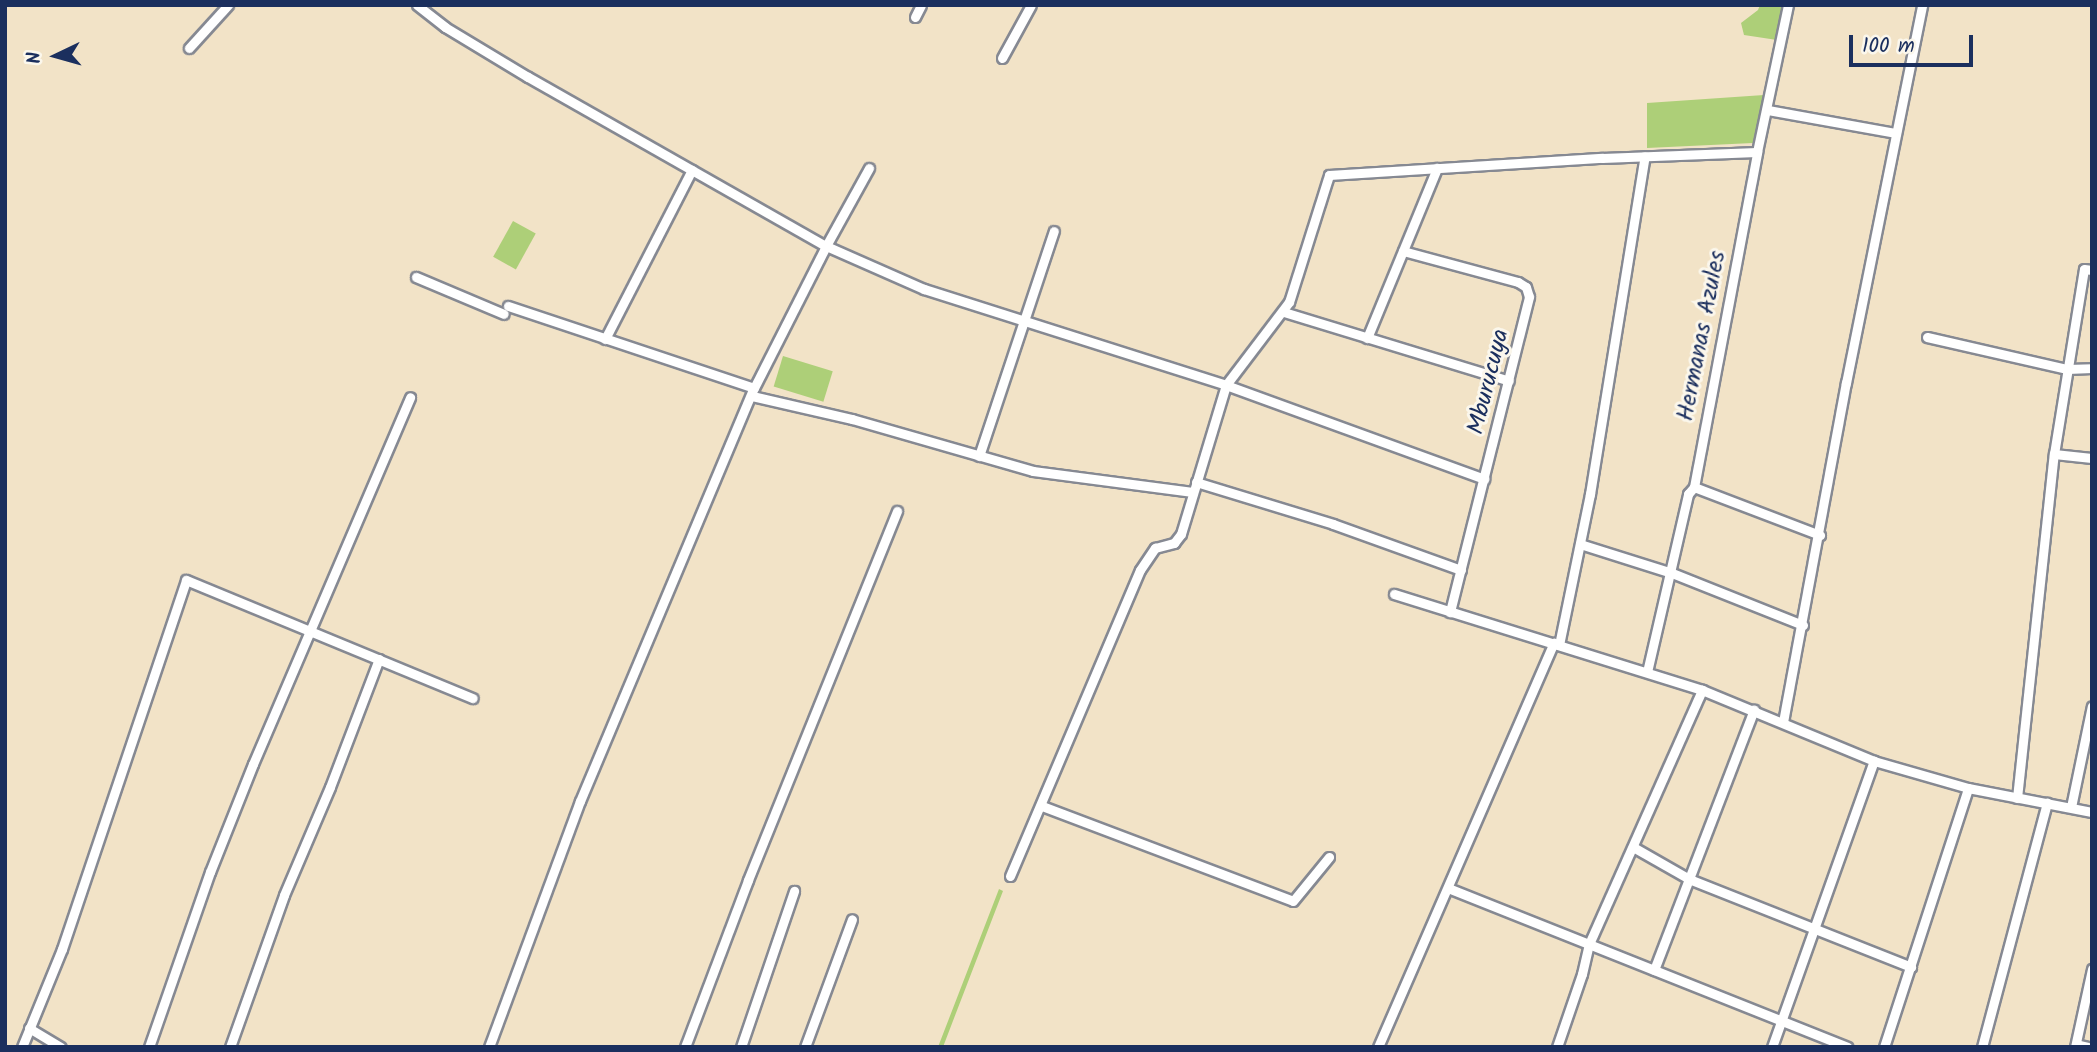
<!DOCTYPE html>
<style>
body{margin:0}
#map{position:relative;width:2097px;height:1052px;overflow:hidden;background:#f2e3c7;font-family:Kalam,sans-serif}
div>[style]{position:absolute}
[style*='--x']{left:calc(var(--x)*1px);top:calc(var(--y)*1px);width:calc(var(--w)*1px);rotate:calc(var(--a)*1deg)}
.green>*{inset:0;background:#adcf78;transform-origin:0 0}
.roads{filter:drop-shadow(2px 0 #868992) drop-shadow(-2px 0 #868992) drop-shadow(0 2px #868992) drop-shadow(0 -2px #868992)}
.minor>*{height:9px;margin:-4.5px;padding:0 4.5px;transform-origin:4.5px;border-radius:4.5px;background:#fff}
span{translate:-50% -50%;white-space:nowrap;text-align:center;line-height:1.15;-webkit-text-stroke:6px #fbf7ec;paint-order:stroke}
.street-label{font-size:24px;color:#1b2f5e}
.frame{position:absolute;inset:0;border:7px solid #1b2f5e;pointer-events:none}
.north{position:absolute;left:21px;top:21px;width:70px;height:70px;-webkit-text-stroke:5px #fbf7ec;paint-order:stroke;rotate:265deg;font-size:19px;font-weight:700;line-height:28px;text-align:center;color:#1b2f5e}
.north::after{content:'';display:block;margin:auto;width:24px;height:32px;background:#1b2f5e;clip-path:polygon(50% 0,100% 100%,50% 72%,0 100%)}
.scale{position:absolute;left:1849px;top:35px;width:124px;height:32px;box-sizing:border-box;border:4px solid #1b2f5e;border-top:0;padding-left:9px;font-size:21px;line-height:24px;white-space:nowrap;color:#1b2f5e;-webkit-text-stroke:5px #fbf7ec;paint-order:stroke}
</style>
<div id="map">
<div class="green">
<div style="clip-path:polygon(1760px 5px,1783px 5px,1777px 40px,1744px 35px,1741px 23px,1758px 10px)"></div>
<div style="clip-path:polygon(1764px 95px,1753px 143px,1647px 148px,1647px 103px)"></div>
<div style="left:513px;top:221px;width:26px;height:41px;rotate:29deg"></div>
<div style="left:783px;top:356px;width:52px;height:32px;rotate:17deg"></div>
<div style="clip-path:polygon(999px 889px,1003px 891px,956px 1013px,943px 1047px,938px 1047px)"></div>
</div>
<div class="roads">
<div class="minor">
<div style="--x:417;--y:5;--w:36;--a:38"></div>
<div style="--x:445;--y:27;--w:97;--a:31.1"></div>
<div style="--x:528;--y:77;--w:343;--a:29.6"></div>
<div style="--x:826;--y:246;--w:107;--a:23.7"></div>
<div style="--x:924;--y:289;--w:317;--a:17.6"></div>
<div style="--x:1226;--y:385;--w:275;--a:20"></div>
<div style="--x:915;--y:17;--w:13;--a:-63"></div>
<div style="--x:189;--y:48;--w:58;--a:-47.8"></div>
<div style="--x:1002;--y:58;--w:60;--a:-61.3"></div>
<div style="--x:1768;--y:110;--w:130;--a:10.2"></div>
<div style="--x:1403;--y:251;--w:119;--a:15.1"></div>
<div style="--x:1518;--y:282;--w:9;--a:32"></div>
<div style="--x:1526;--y:287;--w:10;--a:73"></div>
<div style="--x:1529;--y:297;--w:325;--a:104.1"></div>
<div style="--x:416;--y:277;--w:95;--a:22.8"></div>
<div style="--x:508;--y:306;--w:259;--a:18.4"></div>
<div style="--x:1284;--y:312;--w:235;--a:17"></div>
<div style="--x:1927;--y:337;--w:144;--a:12.9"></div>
<div style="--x:2067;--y:369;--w:25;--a:-2"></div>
<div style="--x:1367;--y:338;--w:184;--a:-67.6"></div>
<div style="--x:605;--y:339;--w:190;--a:-62.8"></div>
<div style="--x:752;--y:396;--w:103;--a:13"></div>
<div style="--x:852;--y:419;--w:188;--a:16"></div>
<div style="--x:1033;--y:471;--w:161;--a:7.5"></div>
<div style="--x:2054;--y:454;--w:38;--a:6"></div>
<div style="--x:979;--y:456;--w:237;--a:-71.6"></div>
<div style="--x:1196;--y:482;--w:143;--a:17"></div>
<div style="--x:1333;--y:524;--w:136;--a:19.8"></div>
<div style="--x:1694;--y:487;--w:135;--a:20.9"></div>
<div style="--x:1580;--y:544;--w:96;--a:17.5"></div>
<div style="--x:1672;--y:573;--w:141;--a:21.7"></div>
<div style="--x:1394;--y:594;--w:323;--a:17.3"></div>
<div style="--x:1702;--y:690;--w:186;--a:22.4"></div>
<div style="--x:1874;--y:761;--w:98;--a:16"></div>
<div style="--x:1968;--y:788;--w:126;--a:11"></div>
<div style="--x:1559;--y:645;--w:154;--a:-78.4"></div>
<div style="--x:1590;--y:494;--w:342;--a:-80.8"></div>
<div style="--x:1647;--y:672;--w:183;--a:-77"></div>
<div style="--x:1688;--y:494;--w:9;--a:-49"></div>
<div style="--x:1694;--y:487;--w:341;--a:-79.3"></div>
<div style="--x:1757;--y:152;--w:150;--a:-78.1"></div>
<div style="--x:1783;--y:722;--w:345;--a:-79.5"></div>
<div style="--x:1846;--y:383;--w:386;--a:-78.6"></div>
<div style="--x:2017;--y:798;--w:346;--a:-83.9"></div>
<div style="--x:2054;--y:454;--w:187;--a:-80.8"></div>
<div style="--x:2084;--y:269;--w:8;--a:7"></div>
<div style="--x:1042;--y:806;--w:268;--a:20.7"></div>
<div style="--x:1293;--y:901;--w:57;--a:-50.7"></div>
<div style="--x:2071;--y:807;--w:103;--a:-78.3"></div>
<div style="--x:1633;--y:847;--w:64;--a:29.7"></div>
<div style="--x:1689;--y:879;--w:239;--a:21.6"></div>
<div style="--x:1010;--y:876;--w:332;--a:-67"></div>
<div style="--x:1140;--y:570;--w:27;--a:-56"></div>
<div style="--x:1155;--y:548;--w:20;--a:-15"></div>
<div style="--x:1174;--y:543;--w:11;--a:-52"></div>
<div style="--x:1181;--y:534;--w:156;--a:-73.2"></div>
<div style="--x:1226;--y:385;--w:104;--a:-52.8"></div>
<div style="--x:1289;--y:302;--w:133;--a:-72.5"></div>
<div style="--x:1329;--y:175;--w:274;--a:-3.6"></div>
<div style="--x:1602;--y:158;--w:155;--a:-2.2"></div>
<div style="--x:1448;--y:888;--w:430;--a:21.7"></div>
<div style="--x:1654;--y:970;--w:279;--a:-69"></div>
<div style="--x:29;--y:1028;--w:37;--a:31"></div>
<div style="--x:2076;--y:1044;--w:12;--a:14"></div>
<div style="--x:22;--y:1047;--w:106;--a:-67.8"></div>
<div style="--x:62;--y:949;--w:389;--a:-71.4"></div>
<div style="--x:186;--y:580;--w:310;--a:22.4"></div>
<div style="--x:149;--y:1047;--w:185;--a:-70.8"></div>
<div style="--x:210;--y:872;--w:116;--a:-68.3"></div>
<div style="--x:253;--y:764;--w:399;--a:-66.8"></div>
<div style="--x:230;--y:1047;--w:161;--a:-70.4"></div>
<div style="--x:284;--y:895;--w:117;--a:-66.9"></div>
<div style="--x:330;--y:787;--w:137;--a:-69.1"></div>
<div style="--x:489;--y:1047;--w:262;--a:-69.7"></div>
<div style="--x:580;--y:801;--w:448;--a:-67.2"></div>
<div style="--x:754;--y:388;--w:159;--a:-63.1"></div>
<div style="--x:826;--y:246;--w:89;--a:-61.1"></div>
<div style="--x:685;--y:1047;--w:178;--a:-69.3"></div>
<div style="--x:748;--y:880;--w:398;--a:-68"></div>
<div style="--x:741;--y:1047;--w:165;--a:-71.2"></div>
<div style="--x:805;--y:1047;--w:136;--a:-69.8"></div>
<div style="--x:1378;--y:1047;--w:441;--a:-66.5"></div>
<div style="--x:1557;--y:1047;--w:77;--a:-71.1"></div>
<div style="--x:1582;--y:974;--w:31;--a:-77"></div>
<div style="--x:1589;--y:944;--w:278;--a:-66"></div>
<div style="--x:1772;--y:1047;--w:304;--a:-70.4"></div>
<div style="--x:1884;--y:1047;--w:272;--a:-72"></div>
<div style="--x:1982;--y:1047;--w:253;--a:-75.1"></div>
<div style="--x:2075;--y:1047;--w:80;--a:-77.7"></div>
</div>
</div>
<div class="street-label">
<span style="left:1702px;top:336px;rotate:-79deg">Hermanas Azules</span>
<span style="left:1489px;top:382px;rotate:-76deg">Mburucuya</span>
</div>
<div class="frame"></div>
<div class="north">N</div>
<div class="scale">100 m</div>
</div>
